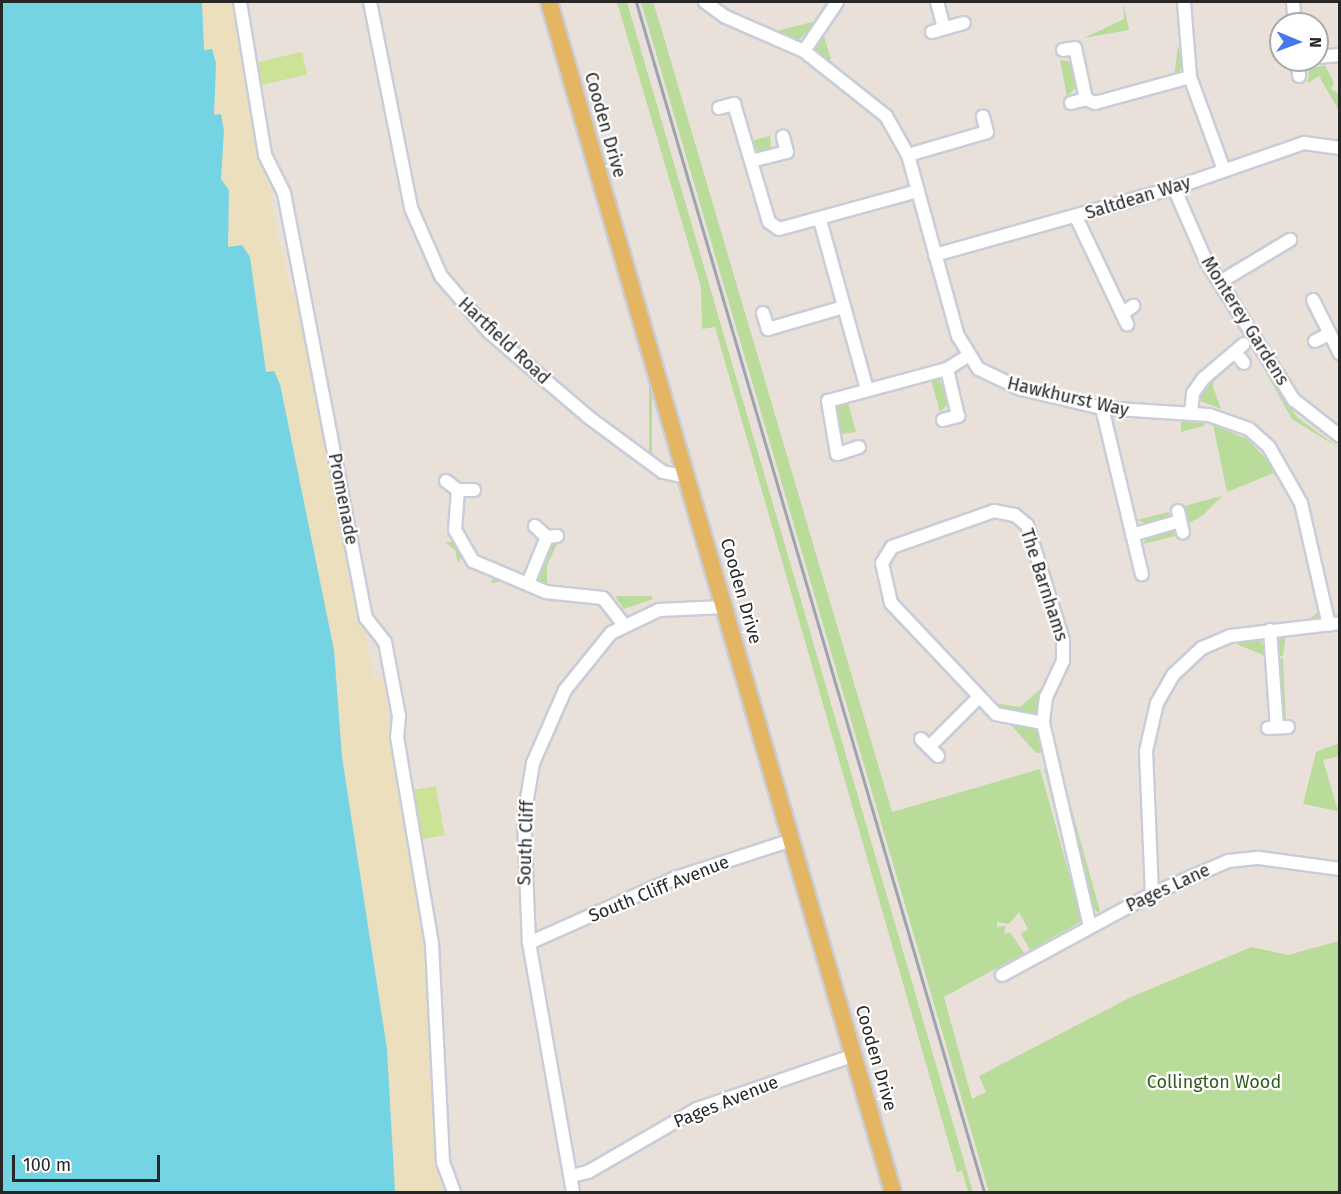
<!DOCTYPE html>
<style>
body{margin:0}
#map{position:relative;width:1341px;height:1194px;overflow:hidden;background:#e9e0da;font-family:"Fira Sans",sans-serif}
div>[style]{position:absolute}
[style*='--x']{left:calc(var(--x)*1px);top:calc(var(--y)*1px);width:calc(var(--w)*1px);rotate:calc(var(--a)*1deg)}
.green>*{inset:0;background:#b9dc9a;transform-origin:0 0}
.sand>*{inset:0;background:#ecdfbe}
.pitch>*{inset:0;background:#cce296;transform-origin:0 0}
.water>*{inset:0;background:#74d4e4}
.roads{filter:drop-shadow(2px 0 #c8cdd8) drop-shadow(-2px 0 #c8cdd8) drop-shadow(0 2px #c8cdd8) drop-shadow(0 -2px #c8cdd8)}
.minor>*{height:12px;margin:-6px;padding:0 6px;transform-origin:6px;border-radius:6px;background:#fff}
.major>*{height:16px;margin:-8px;padding:0 8px;transform-origin:8px;border-radius:8px;background:#e4b663}
.rail>*{height:3px;margin:-1.5px;padding:0 1.5px;transform-origin:1.5px;border-radius:1.5px;background:#9da3b0}
span{translate:-50% -50%;white-space:nowrap;text-align:center;line-height:1.15;-webkit-text-stroke:4.5px #fff;paint-order:stroke}
.street-label{font-size:18px;color:#272727}
.park-label{font-size:18px;color:#335d1e}
.frame{position:absolute;inset:0;border:3px solid #272727;pointer-events:none}
.north{position:absolute;left:1269px;top:12px;width:60px;height:60px;box-sizing:border-box;background:#fff;border:2px solid #a9a9a9;border-radius:50%;rotate:91deg;font-size:16px;font-weight:700;line-height:24px;text-align:center;color:#272727}
.north::after{content:'';display:block;margin:auto;width:21px;height:27px;background:#4579eb;clip-path:polygon(50% 0,100% 100%,50% 72%,0 100%)}
.scale{position:absolute;left:12px;top:1155px;width:148px;height:27px;box-sizing:border-box;border:3px solid #272727;border-top:0;padding-left:8px;font-size:18px;line-height:21px;white-space:nowrap;color:#272727;-webkit-text-stroke:4px #fff;paint-order:stroke}
</style>
<div id="map">
<div class="green">
<div style="clip-path:polygon(617px 2px,627px 2px,973px 1192px,968px 1192px,962px 1171px,957px 1172px,715px 327px,702px 329px,701px 287px)"></div>
<div style="clip-path:polygon(641px 2px,653px 2px,662px 31px,892px 812px,1040px 769px,1082px 921px,1030px 950px,1021px 934px,1028px 929px,1019px 912px,1009px 924px,997px 922px,997px 927px,1006px 926px,1004px 934px,1010px 932px,1024px 953px,944px 997px,972px 1099px,986px 1092px,979px 1076px,1133px 996px,1252px 947px,1288px 955px,1339px 941px,1339px 1192px,989px 1192px)"></div>
<div style="clip-path:polygon(1123px 2px,1129px 30px,1084px 38px,1124px 19px)"></div>
<div style="clip-path:polygon(816px 21px,799px 40px,777px 31px)"></div>
<div style="clip-path:polygon(821px 27px,831px 59px,827px 61px,814px 48px)"></div>
<div style="clip-path:polygon(1178px 46px,1183px 66px,1174px 77px)"></div>
<div style="clip-path:polygon(1060px 60px,1068px 61px,1077px 76px,1077px 86px,1067px 97px)"></div>
<div style="clip-path:polygon(1325px 65px,1334px 83px,1331px 89px,1339px 94px,1339px 111px,1319px 76px,1308px 83px,1309px 69px)"></div>
<div style="clip-path:polygon(770px 136px,771px 148px,759px 153px,751px 141px)"></div>
<div style="clip-path:polygon(1264px 369px,1297px 417px,1339px 448px,1292px 419px)"></div>
<div style="clip-path:polygon(1215px 376px,1213px 387px,1221px 409px,1198px 400px)"></div>
<div style="clip-path:polygon(939px 378px,949px 403px,940px 412px,931px 380px)"></div>
<div style="left:649px;top:384px;width:3px;height:77px"></div>
<div style="clip-path:polygon(848px 403px,856px 432px,842px 434px,834px 428px,833px 407px)"></div>
<div style="clip-path:polygon(1181px 422px,1205px 423px,1204px 426px,1181px 432px)"></div>
<div style="clip-path:polygon(1213px 425px,1247px 439px,1278px 471px,1227px 492px)"></div>
<div style="clip-path:polygon(1222px 496px,1202px 516px,1189px 523px,1184px 506px)"></div>
<div style="clip-path:polygon(1169px 512px,1170px 519px,1150px 524px,1136px 520px)"></div>
<div style="clip-path:polygon(1173px 530px,1175px 536px,1143px 544px,1148px 537px)"></div>
<div style="clip-path:polygon(559px 540px,547px 565px,547px 585px,535px 578px,550px 545px)"></div>
<div style="clip-path:polygon(445px 542px,455px 542px,462px 555px,458px 564px,455px 550px)"></div>
<div style="clip-path:polygon(497px 575px,602px 601px,609px 620px,600px 604px,548px 601px,511px 581px,490px 583px)"></div>
<div style="clip-path:polygon(615px 596px,652px 596px,653px 599px,624px 609px)"></div>
<div style="clip-path:polygon(1321px 610px,1315px 622px,1248px 625px,1307px 621px)"></div>
<div style="clip-path:polygon(1286px 633px,1283px 656px,1276px 656px,1275px 643px)"></div>
<div style="clip-path:polygon(1258px 635px,1268px 657px,1229px 641px)"></div>
<div style="clip-path:polygon(1283px 658px,1286px 721px,1280px 718px,1275px 659px)"></div>
<div style="clip-path:polygon(1045px 685px,1039px 713px,1033px 717px,1002px 711px,992px 703px,1020px 707px)"></div>
<div style="clip-path:polygon(1009px 723px,1035px 728px,1045px 752px,1036px 753px)"></div>
<div style="clip-path:polygon(1339px 743px,1339px 756px,1323px 760px,1338px 811px,1303px 804px,1316px 752px)"></div>
<div style="clip-path:polygon(1056px 753px,1100px 911px,1097px 912px,1091px 904px)"></div>
<div style="clip-path:polygon(1044px 769px,1049px 769px,1068px 861px)"></div>
</div>
<div class="sand">
<div style="clip-path:polygon(2px 2px,236px 2px,278px 237px,292px 293px,301px 292px,374px 680px,383px 679px,426px 936px,441px 1192px,222px 1192px)"></div>
</div>
<div class="pitch">
<div style="left:302px;top:52px;width:23px;height:49px;rotate:77deg"></div>
<div style="left:436px;top:786px;width:50px;height:23px;rotate:80deg"></div>
</div>
<div class="water">
<div style="clip-path:polygon(2px 2px,202px 2px,204px 50px,212px 49px,216px 63px,214px 115px,221px 114px,224px 131px,221px 179px,229px 190px,228px 247px,242px 245px,250px 257px,266px 372px,274px 371px,280px 384px,334px 650px,342px 757px,387px 1049px,395px 1192px,2px 1192px)"></div>
</div>
<div class="roads">
<div class="minor">
<div style="--x:240;--y:2;--w:155;--a:80.7"></div>
<div style="--x:265;--y:155;--w:42;--a:63.4"></div>
<div style="--x:284;--y:193;--w:433;--a:79.1"></div>
<div style="--x:366;--y:618;--w:31;--a:52"></div>
<div style="--x:385;--y:642;--w:75;--a:79.3"></div>
<div style="--x:399;--y:716;--w:21;--a:95"></div>
<div style="--x:397;--y:737;--w:210;--a:80.4"></div>
<div style="--x:432;--y:944;--w:218;--a:87.1"></div>
<div style="--x:443;--y:1162;--w:32;--a:70"></div>
<div style="--x:370;--y:2;--w:210;--a:78.7"></div>
<div style="--x:411;--y:208;--w:74;--a:66.2"></div>
<div style="--x:441;--y:276;--w:74;--a:49.4"></div>
<div style="--x:489;--y:332;--w:134;--a:40.5"></div>
<div style="--x:591;--y:419;--w:89;--a:36.4"></div>
<div style="--x:663;--y:472;--w:25;--a:12"></div>
<div style="--x:705;--y:2;--w:26;--a:36"></div>
<div style="--x:726;--y:17;--w:85;--a:23.6"></div>
<div style="--x:804;--y:51;--w:105;--a:38.4"></div>
<div style="--x:886;--y:116;--w:45;--a:60.6"></div>
<div style="--x:908;--y:155;--w:188;--a:74.6"></div>
<div style="--x:958;--y:336;--w:39;--a:58"></div>
<div style="--x:979;--y:369;--w:47;--a:25.5"></div>
<div style="--x:1021;--y:389;--w:83;--a:13.2"></div>
<div style="--x:1102;--y:408;--w:107;--a:3.7"></div>
<div style="--x:1209;--y:415;--w:42;--a:19.3"></div>
<div style="--x:1249;--y:429;--w:27;--a:42"></div>
<div style="--x:1269;--y:447;--w:64;--a:60.3"></div>
<div style="--x:1301;--y:503;--w:125;--a:77.1"></div>
<div style="--x:937;--y:2;--w:27;--a:75"></div>
<div style="--x:1184;--y:2;--w:75;--a:85.4"></div>
<div style="--x:1190;--y:77;--w:99;--a:69.9"></div>
<div style="--x:1293;--y:2;--w:22;--a:85"></div>
<div style="--x:932;--y:32;--w:33;--a:-16"></div>
<div style="--x:1063;--y:50;--w:12;--a:-9"></div>
<div style="--x:1075;--y:48;--w:52;--a:77.8"></div>
<div style="--x:1086;--y:99;--w:10;--a:24"></div>
<div style="--x:1095;--y:103;--w:98;--a:-15.3"></div>
<div style="--x:804;--y:51;--w:59;--a:-56"></div>
<div style="--x:1317;--y:57;--w:23;--a:-5"></div>
<div style="--x:1298;--y:60;--w:16;--a:86"></div>
<div style="--x:1071;--y:103;--w:16;--a:-15"></div>
<div style="--x:719;--y:108;--w:16;--a:-15"></div>
<div style="--x:734;--y:104;--w:123;--a:73.5"></div>
<div style="--x:769;--y:222;--w:12;--a:35"></div>
<div style="--x:779;--y:229;--w:144;--a:-15.3"></div>
<div style="--x:908;--y:155;--w:82;--a:-16.2"></div>
<div style="--x:987;--y:132;--w:16;--a:-105"></div>
<div style="--x:751;--y:161;--w:37;--a:-14"></div>
<div style="--x:787;--y:152;--w:16;--a:-105"></div>
<div style="--x:1174;--y:188;--w:80;--a:66.3"></div>
<div style="--x:1206;--y:261;--w:165;--a:57.7"></div>
<div style="--x:1294;--y:400;--w:58;--a:38"></div>
<div style="--x:1076;--y:217;--w:119;--a:64.5"></div>
<div style="--x:820;--y:220;--w:175;--a:74.5"></div>
<div style="--x:935;--y:255;--w:248;--a:-15.7"></div>
<div style="--x:1174;--y:188;--w:138;--a:-19.1"></div>
<div style="--x:1304;--y:143;--w:36;--a:8"></div>
<div style="--x:1220;--y:282;--w:82;--a:-31"></div>
<div style="--x:1313;--y:300;--w:60;--a:63.4"></div>
<div style="--x:763;--y:313;--w:17;--a:73"></div>
<div style="--x:768;--y:329;--w:79;--a:-16.1"></div>
<div style="--x:1122;--y:314;--w:14;--a:-36"></div>
<div style="--x:1315;--y:341;--w:16;--a:-27"></div>
<div style="--x:1235;--y:352;--w:14;--a:51"></div>
<div style="--x:1102;--y:408;--w:171;--a:76.5"></div>
<div style="--x:1191;--y:413;--w:20;--a:-84"></div>
<div style="--x:1193;--y:393;--w:19;--a:-54"></div>
<div style="--x:1204;--y:378;--w:52;--a:-40.4"></div>
<div style="--x:943;--y:420;--w:16;--a:-15"></div>
<div style="--x:958;--y:416;--w:48;--a:-103.2"></div>
<div style="--x:859;--y:447;--w:23;--a:162"></div>
<div style="--x:837;--y:454;--w:54;--a:-99.6"></div>
<div style="--x:828;--y:401;--w:123;--a:-15.1"></div>
<div style="--x:947;--y:369;--w:25;--a:-32"></div>
<div style="--x:446;--y:481;--w:15;--a:37"></div>
<div style="--x:458;--y:490;--w:16;--a:0"></div>
<div style="--x:458;--y:490;--w:40;--a:94.3"></div>
<div style="--x:455;--y:530;--w:36;--a:60"></div>
<div style="--x:473;--y:561;--w:79;--a:23"></div>
<div style="--x:546;--y:592;--w:57;--a:6"></div>
<div style="--x:603;--y:598;--w:33;--a:52"></div>
<div style="--x:1178;--y:511;--w:22;--a:77"></div>
<div style="--x:535;--y:526;--w:16;--a:43"></div>
<div style="--x:547;--y:537;--w:10;--a:-6"></div>
<div style="--x:1132;--y:535;--w:50;--a:-16.3"></div>
<div style="--x:529;--y:581;--w:48;--a:-67.8"></div>
<div style="--x:1270;--y:630;--w:97;--a:85.9"></div>
<div style="--x:1043;--y:723;--w:48;--a:-169.2"></div>
<div style="--x:996;--y:714;--w:153;--a:-133.4"></div>
<div style="--x:891;--y:603;--w:41;--a:-102.7"></div>
<div style="--x:882;--y:563;--w:19;--a:-58"></div>
<div style="--x:892;--y:547;--w:108;--a:-19.4"></div>
<div style="--x:994;--y:511;--w:21;--a:11"></div>
<div style="--x:1015;--y:515;--w:16;--a:40"></div>
<div style="--x:1027;--y:525;--w:121;--a:72.6"></div>
<div style="--x:1063;--y:640;--w:21;--a:90"></div>
<div style="--x:1063;--y:661;--w:40;--a:115"></div>
<div style="--x:1046;--y:697;--w:26;--a:97"></div>
<div style="--x:1043;--y:723;--w:208;--a:77"></div>
<div style="--x:1268;--y:728;--w:20;--a:-3"></div>
<div style="--x:921;--y:739;--w:24;--a:45"></div>
<div style="--x:929;--y:747;--w:69;--a:-45"></div>
<div style="--x:1152;--y:894;--w:143;--a:-92.4"></div>
<div style="--x:1146;--y:751;--w:49;--a:-77.1"></div>
<div style="--x:1157;--y:703;--w:32;--a:-60"></div>
<div style="--x:1173;--y:675;--w:40;--a:-43"></div>
<div style="--x:1202;--y:648;--w:30;--a:-23"></div>
<div style="--x:1230;--y:636;--w:111;--a:-6.7"></div>
<div style="--x:529;--y:943;--w:160;--a:-24"></div>
<div style="--x:675;--y:878;--w:123;--a:-18"></div>
<div style="--x:1002;--y:975;--w:170;--a:-28.4"></div>
<div style="--x:1152;--y:894;--w:83;--a:-23.5"></div>
<div style="--x:1228;--y:861;--w:31;--a:-6"></div>
<div style="--x:1259;--y:858;--w:82;--a:7.7"></div>
<div style="--x:571;--y:1176;--w:17;--a:-13"></div>
<div style="--x:588;--y:1172;--w:126;--a:-30"></div>
<div style="--x:697;--y:1109;--w:167;--a:-18.9"></div>
<div style="--x:573;--y:1192;--w:253;--a:-100"></div>
<div style="--x:529;--y:943;--w:126;--a:-92.3"></div>
<div style="--x:524;--y:817;--w:55;--a:-80.5"></div>
<div style="--x:533;--y:763;--w:80;--a:-66.3"></div>
<div style="--x:565;--y:690;--w:73;--a:-51.1"></div>
<div style="--x:611;--y:633;--w:53;--a:-25.6"></div>
<div style="--x:659;--y:610;--w:66;--a:-2.6"></div>
</div>
<div class="major">
<div style="--x:549;--y:2;--w:1239;--a:73.88"></div>
</div>
</div>
<div class="rail">
<div style="--x:636;--y:2;--w:1240;--a:73.7"></div>
</div>
<div class="street-label">
<span style="left:605px;top:125px;rotate:74deg">Cooden Drive</span>
<span style="left:1138px;top:198px;rotate:-17deg">Saltdean Way</span>
<span style="left:1245px;top:321px;rotate:58deg">Monterey Gardens</span>
<span style="left:504px;top:341px;rotate:43deg">Hartfield Road</span>
<span style="left:1068px;top:397px;rotate:13deg">Hawkhurst Way</span>
<span style="left:343px;top:499px;rotate:79deg">Promenade</span>
<span style="left:1044px;top:585px;rotate:72deg">The Barnhams</span>
<span style="left:741px;top:591px;rotate:74deg">Cooden Drive</span>
<span style="left:526px;top:843px;rotate:-88deg">South Cliff</span>
<span style="left:1168px;top:888px;rotate:-25deg">Pages Lane</span>
<span style="left:659px;top:889px;rotate:-22deg">South Cliff Avenue</span>
<span style="left:876px;top:1058px;rotate:74deg">Cooden Drive</span>
<span style="left:726px;top:1102px;rotate:-22deg">Pages Avenue</span>
</div>
<div class="park-label">
<span style="left:1214px;top:1082px">Collington Wood</span>
</div>
<div class="frame"></div>
<div class="north">N</div>
<div class="scale">100 m</div>
</div>
